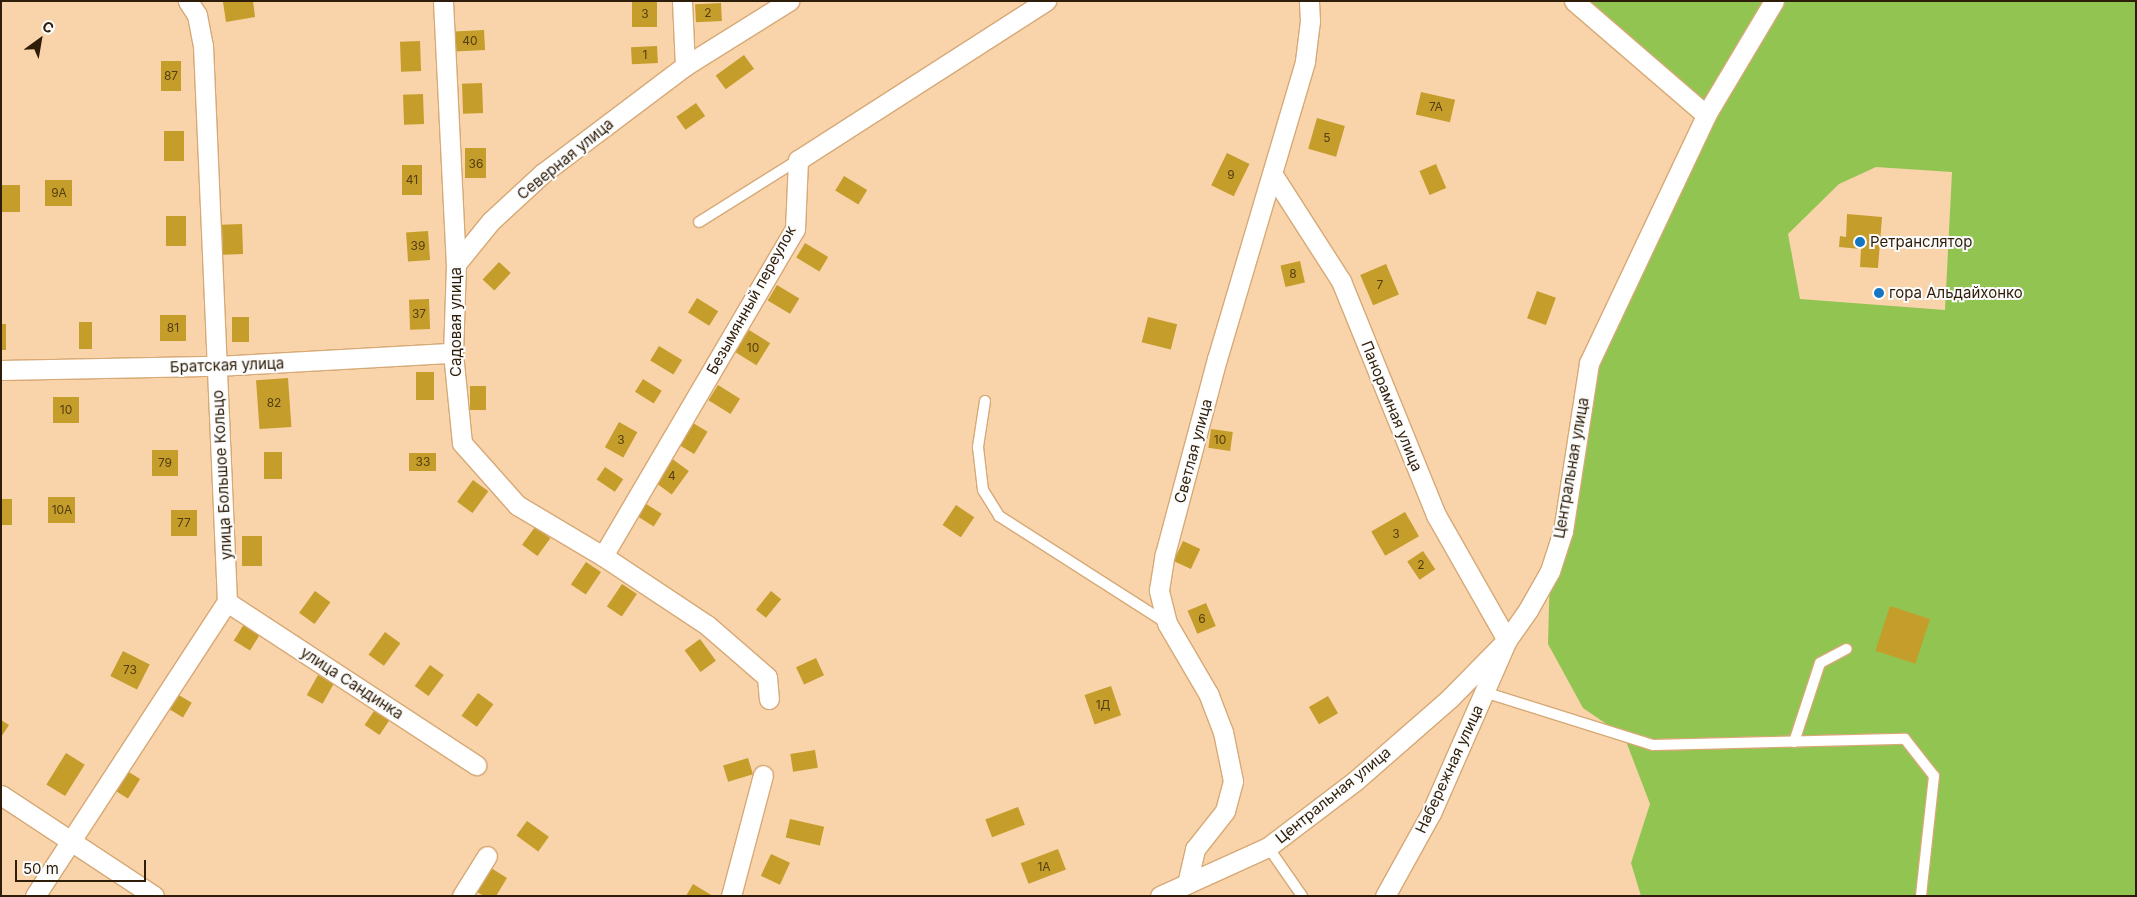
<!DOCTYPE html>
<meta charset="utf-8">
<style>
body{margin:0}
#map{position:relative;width:2137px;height:897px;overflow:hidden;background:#f9d3aa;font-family:Inter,sans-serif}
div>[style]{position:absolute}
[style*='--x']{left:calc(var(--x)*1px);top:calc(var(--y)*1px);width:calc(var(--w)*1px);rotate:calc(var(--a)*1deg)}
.green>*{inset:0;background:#92c451}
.building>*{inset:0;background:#c49d2a;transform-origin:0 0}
.roads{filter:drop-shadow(1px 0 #d6a976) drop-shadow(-1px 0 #d6a976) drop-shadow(0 1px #d6a976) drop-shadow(0 -1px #d6a976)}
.lane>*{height:10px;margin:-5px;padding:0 5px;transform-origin:5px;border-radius:5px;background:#fff}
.street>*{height:19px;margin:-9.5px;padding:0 9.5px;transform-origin:9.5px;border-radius:9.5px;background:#fff}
.dots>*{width:14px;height:14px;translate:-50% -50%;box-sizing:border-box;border:2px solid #fcfcfc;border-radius:50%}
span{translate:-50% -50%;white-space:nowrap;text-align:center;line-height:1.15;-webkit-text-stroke:4px #fcfcfc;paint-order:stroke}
.number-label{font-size:12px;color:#543d10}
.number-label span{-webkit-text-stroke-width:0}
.street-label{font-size:15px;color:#2e1d08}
.poi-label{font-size:15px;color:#2e1d08}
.left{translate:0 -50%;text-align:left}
.frame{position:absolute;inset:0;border:2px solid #2e1d08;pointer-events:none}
.north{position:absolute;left:15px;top:15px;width:50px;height:50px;-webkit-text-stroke:4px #fcfcfc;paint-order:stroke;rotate:32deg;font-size:14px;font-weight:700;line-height:20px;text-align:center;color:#2e1d08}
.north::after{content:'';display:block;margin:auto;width:18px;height:22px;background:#2e1d08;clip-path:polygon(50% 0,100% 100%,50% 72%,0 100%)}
.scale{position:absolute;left:15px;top:860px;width:131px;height:22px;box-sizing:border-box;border:2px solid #2e1d08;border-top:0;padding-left:6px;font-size:15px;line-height:18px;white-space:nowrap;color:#2e1d08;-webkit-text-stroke:4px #fcfcfc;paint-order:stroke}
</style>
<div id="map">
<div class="green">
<div style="clip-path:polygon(evenodd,1586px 1px,2136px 1px,2136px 896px,1641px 896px,1631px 863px,1650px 804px,1624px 736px,1583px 708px,1548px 644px,1550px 571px,1589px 363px,1706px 115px,1586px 1px,1876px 167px,1952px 172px,1945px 310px,1800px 299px,1788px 234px,1839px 184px,1876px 167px)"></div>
</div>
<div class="building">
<div style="clip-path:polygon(253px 1px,255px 17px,226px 22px,223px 2px)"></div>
<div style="left:632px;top:1px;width:25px;height:26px"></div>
<div style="left:721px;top:3px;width:18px;height:26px;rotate:87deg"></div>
<div style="left:484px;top:30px;width:20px;height:30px;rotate:87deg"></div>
<div style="left:420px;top:41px;width:30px;height:20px;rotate:88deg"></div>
<div style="left:657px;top:46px;width:17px;height:26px;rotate:87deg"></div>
<div style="left:744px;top:55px;width:17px;height:35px;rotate:54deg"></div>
<div style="left:161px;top:61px;width:20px;height:30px"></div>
<div style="left:482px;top:83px;width:30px;height:20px;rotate:88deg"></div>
<div style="left:1421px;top:92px;width:35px;height:23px;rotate:13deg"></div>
<div style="left:423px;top:94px;width:30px;height:20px;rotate:88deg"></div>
<div style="left:696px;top:103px;width:16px;height:24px;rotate:55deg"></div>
<div style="left:1317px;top:118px;width:29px;height:32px;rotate:16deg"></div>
<div style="left:164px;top:131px;width:20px;height:30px"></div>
<div style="left:486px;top:148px;width:30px;height:21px;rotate:90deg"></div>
<div style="left:1227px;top:153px;width:25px;height:36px;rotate:26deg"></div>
<div style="left:1436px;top:164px;width:26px;height:18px;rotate:67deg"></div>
<div style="left:402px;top:165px;width:20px;height:30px"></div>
<div style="left:844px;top:176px;width:27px;height:17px;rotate:31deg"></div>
<div style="left:45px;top:180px;width:27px;height:26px"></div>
<div style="left:1px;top:185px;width:19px;height:27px"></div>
<div style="clip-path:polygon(1847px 214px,1882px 217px,1878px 268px,1860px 267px,1861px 249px,1839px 247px,1840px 236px,1846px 237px)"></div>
<div style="left:166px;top:216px;width:20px;height:30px"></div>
<div style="left:242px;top:224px;width:30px;height:20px;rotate:88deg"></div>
<div style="left:428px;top:231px;width:29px;height:22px;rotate:86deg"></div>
<div style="left:805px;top:243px;width:27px;height:17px;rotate:31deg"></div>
<div style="left:1300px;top:261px;width:22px;height:20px;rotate:77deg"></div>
<div style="left:499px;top:262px;width:16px;height:24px;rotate:43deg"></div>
<div style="left:1386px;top:264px;width:33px;height:28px;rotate:67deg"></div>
<div style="left:777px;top:285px;width:26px;height:18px;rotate:31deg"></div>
<div style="left:1537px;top:291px;width:20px;height:29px;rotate:20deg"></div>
<div style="left:697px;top:298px;width:25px;height:17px;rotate:32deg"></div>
<div style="left:429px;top:299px;width:30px;height:20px;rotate:88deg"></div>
<div style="left:160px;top:315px;width:26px;height:26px"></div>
<div style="left:232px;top:317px;width:17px;height:25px"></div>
<div style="left:1148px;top:317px;width:30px;height:26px;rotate:14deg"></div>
<div style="left:79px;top:322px;width:13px;height:27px"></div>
<div style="left:1px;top:324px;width:5px;height:26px"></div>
<div style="left:749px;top:330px;width:25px;height:26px;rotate:32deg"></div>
<div style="left:659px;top:346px;width:27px;height:17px;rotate:31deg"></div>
<div style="left:416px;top:372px;width:18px;height:28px"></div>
<div style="left:288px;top:378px;width:49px;height:32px;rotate:86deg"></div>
<div style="left:643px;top:379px;width:22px;height:15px;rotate:32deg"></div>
<div style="left:718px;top:385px;width:26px;height:18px;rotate:32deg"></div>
<div style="left:470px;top:386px;width:16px;height:24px"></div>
<div style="left:53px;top:397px;width:26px;height:26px"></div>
<div style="left:619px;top:422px;width:21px;height:29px;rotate:29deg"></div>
<div style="left:693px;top:423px;width:17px;height:26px;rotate:31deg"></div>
<div style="left:1211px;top:429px;width:22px;height:19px;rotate:8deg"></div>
<div style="left:152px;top:450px;width:26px;height:26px"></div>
<div style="left:264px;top:452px;width:18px;height:27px"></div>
<div style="left:409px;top:453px;width:27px;height:18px"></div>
<div style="left:671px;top:458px;width:22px;height:29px;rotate:36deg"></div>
<div style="left:605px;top:467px;width:22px;height:15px;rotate:34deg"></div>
<div style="left:473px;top:480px;width:19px;height:27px;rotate:36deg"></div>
<div style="left:48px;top:497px;width:27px;height:26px"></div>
<div style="left:1px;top:499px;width:11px;height:26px"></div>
<div style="left:643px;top:502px;width:22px;height:15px;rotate:32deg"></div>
<div style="left:956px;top:505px;width:22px;height:24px;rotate:34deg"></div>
<div style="left:171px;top:510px;width:26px;height:26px"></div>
<div style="left:1405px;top:512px;width:28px;height:39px;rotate:60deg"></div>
<div style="left:535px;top:527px;width:19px;height:22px;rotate:36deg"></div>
<div style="left:242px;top:536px;width:20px;height:30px"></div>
<div style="left:1183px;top:541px;width:19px;height:22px;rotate:25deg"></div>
<div style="left:1423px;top:551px;width:22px;height:19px;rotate:56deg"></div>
<div style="left:586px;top:562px;width:18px;height:27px;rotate:34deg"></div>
<div style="left:622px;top:584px;width:18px;height:27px;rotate:34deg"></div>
<div style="left:315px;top:591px;width:19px;height:27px;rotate:36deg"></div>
<div style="left:771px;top:591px;width:13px;height:24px;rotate:39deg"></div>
<div style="left:1206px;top:603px;width:25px;height:20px;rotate:67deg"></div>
<div style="left:1890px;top:606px;width:42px;height:47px;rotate:18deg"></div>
<div style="left:246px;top:621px;width:19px;height:23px;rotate:32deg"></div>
<div style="left:385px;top:632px;width:19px;height:28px;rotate:36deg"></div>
<div style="left:700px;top:639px;width:27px;height:19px;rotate:54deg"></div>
<div style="left:123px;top:651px;width:30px;height:28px;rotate:27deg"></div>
<div style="left:816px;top:658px;width:19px;height:22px;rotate:65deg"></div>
<div style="left:430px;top:665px;width:17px;height:26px;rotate:36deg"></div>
<div style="left:318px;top:675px;width:18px;height:23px;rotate:29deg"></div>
<div style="left:1111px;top:686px;width:31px;height:28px;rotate:71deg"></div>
<div style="left:172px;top:691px;width:23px;height:17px;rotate:31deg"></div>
<div style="left:478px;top:693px;width:19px;height:28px;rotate:36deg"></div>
<div style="left:1328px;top:696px;width:20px;height:22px;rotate:60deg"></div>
<div style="left:378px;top:705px;width:18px;height:24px;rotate:34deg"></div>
<div style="clip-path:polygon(1px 720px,9px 725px,1px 737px)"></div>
<div style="left:815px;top:750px;width:18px;height:25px;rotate:81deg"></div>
<div style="left:66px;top:753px;width:22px;height:37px;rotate:32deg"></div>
<div style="left:748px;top:758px;width:17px;height:26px;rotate:73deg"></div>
<div style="left:124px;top:769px;width:19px;height:23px;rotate:32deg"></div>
<div style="left:1018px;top:807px;width:19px;height:35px;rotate:69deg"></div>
<div style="left:790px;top:819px;width:35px;height:19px;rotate:13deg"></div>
<div style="left:527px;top:821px;width:27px;height:18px;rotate:36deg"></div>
<div style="left:1058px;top:849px;width:22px;height:40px;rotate:69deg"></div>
<div style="left:771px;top:854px;width:21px;height:24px;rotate:25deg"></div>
<div style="clip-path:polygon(491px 868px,507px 878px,496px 896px,484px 896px,477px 892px)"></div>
<div style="clip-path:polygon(693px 884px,713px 896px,686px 896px)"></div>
</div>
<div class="roads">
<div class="lane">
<div style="--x:699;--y:222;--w:117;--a:-32.1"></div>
<div style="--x:985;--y:401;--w:47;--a:98.7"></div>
<div style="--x:978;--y:447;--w:43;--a:83.4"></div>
<div style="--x:983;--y:490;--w:31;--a:58"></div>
<div style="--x:999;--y:516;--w:197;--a:32.6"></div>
<div style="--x:1484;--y:692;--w:177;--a:17.4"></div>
<div style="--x:1653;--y:745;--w:252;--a:-1.4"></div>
<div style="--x:1905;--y:739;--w:47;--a:51.9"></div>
<div style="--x:1934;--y:776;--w:121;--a:96.2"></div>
<div style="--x:1794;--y:742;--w:83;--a:-71.8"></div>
<div style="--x:1820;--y:663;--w:30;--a:-28"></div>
<div style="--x:1268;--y:847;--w:60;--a:55.2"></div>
</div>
<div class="street">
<div style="--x:443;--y:1;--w:263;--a:87.2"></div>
<div style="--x:456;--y:264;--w:89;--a:91.9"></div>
<div style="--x:453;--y:353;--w:90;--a:84.3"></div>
<div style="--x:462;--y:443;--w:83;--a:48.4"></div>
<div style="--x:517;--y:505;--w:100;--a:30.7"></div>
<div style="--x:603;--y:556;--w:125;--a:33.6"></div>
<div style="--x:707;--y:625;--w:79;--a:40.9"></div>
<div style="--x:767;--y:677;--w:22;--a:85"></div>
<div style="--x:682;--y:1;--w:65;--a:87.4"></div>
<div style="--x:1574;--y:1;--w:174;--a:40.8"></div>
<div style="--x:1273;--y:175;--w:126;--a:57.3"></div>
<div style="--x:1341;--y:281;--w:253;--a:67.9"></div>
<div style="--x:1436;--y:515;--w:144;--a:60.4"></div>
<div style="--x:1507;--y:640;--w:189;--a:113.7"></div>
<div style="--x:1431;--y:813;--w:95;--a:119"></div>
<div style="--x:456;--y:264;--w:55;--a:-50.9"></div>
<div style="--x:491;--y:221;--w:71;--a:-42.7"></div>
<div style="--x:543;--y:173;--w:178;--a:-37"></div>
<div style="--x:685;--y:66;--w:123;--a:-32"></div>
<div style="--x:1;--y:370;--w:216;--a:-1.1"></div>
<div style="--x:217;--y:366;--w:236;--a:-3.2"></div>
<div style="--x:603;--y:556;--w:379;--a:-59.6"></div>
<div style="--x:795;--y:229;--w:69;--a:-87.5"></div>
<div style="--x:798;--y:160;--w:295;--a:-32.7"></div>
<div style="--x:227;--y:602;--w:298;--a:33.2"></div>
<div style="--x:1;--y:795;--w:183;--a:33.4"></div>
<div style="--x:1187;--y:884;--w:36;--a:-77"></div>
<div style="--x:1195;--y:849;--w:48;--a:-51.7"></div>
<div style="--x:1225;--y:811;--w:31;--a:-75"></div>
<div style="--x:1233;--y:781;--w:50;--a:-101.5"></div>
<div style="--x:1223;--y:732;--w:40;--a:-111"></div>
<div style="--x:1209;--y:695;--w:83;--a:-120.3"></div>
<div style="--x:1167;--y:623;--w:34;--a:-104"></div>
<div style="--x:1159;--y:590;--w:36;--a:-81"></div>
<div style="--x:1165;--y:554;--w:202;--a:-75.1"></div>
<div style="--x:1217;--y:359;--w:311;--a:-73.5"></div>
<div style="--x:1305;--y:61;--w:40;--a:-82.9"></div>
<div style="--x:1310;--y:21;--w:20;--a:-93"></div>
<div style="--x:35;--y:896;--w:351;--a:-56.9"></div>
<div style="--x:227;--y:602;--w:557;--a:-92.47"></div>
<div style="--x:203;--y:46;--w:32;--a:-101"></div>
<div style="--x:197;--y:15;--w:17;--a:-123"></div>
<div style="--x:462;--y:896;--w:47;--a:-58"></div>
<div style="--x:731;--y:896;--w:125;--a:-75.2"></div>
<div style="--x:1160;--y:896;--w:119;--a:-24.4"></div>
<div style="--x:1268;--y:847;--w:109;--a:-37.2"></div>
<div style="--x:1355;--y:781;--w:126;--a:-41.1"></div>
<div style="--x:1450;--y:698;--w:81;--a:-45.5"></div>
<div style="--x:1507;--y:640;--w:37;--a:-55"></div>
<div style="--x:1528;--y:610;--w:45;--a:-60.6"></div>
<div style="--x:1550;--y:571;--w:42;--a:-72"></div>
<div style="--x:1563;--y:531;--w:170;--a:-81.2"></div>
<div style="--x:1589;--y:363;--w:274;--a:-64.7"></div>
<div style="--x:1706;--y:115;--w:133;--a:-59.2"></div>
</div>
</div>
<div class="dots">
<div style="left:1860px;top:242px;background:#1575c1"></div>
<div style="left:1879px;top:293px;background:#1575c1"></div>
</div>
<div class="number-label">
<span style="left:708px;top:13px">2</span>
<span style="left:645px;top:14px">3</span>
<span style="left:470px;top:41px">40</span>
<span style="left:645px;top:55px">1</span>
<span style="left:171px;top:76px">87</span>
<span style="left:1436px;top:107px">7А</span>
<span style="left:1327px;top:138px">5</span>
<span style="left:476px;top:164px">36</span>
<span style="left:1231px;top:175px">9</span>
<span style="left:412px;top:180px">41</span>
<span style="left:59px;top:193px">9А</span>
<span style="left:418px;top:246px">39</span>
<span style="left:1293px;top:274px">8</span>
<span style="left:1380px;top:285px">7</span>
<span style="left:419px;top:314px">37</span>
<span style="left:173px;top:328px">81</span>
<span style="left:753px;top:348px">10</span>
<span style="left:274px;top:403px">82</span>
<span style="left:66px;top:410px">10</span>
<span style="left:621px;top:440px">3</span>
<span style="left:1220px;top:440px">10</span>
<span style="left:423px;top:462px">33</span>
<span style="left:165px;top:463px">79</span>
<span style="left:672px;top:476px">4</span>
<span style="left:62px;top:510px">10А</span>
<span style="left:184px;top:523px">77</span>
<span style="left:1396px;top:534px">3</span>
<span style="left:1421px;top:565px">2</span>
<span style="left:1202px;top:619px">6</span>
<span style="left:130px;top:670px">73</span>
<span style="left:1103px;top:705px">1Д</span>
<span style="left:1044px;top:867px">1А</span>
</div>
<div class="street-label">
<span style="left:565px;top:159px;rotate:-39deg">Северная улица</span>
<span style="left:751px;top:300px;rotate:-61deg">Безымянный переулок</span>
<span style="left:456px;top:322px;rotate:-90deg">Садовая улица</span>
<span style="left:227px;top:365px;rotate:-2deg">Братская улица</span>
<span style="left:1392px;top:406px;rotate:68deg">Панорамная улица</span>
<span style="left:1193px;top:451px;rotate:-75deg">Светлая улица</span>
<span style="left:1571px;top:468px;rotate:-80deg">Центральная улица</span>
<span style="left:222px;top:475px;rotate:-93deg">улица Большое Кольцо</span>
<span style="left:352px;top:683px;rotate:33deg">улица Сандинка</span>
<span style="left:1449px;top:769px;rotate:-65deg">Набережная улица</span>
<span style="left:1333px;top:795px;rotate:-39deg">Центральная улица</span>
</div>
<div class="poi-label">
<span class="left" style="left:1870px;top:242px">Ретранслятор</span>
<span class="left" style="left:1889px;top:293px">гора Альдайхонко</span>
</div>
<div class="frame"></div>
<div class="north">С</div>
<div class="scale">50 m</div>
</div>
